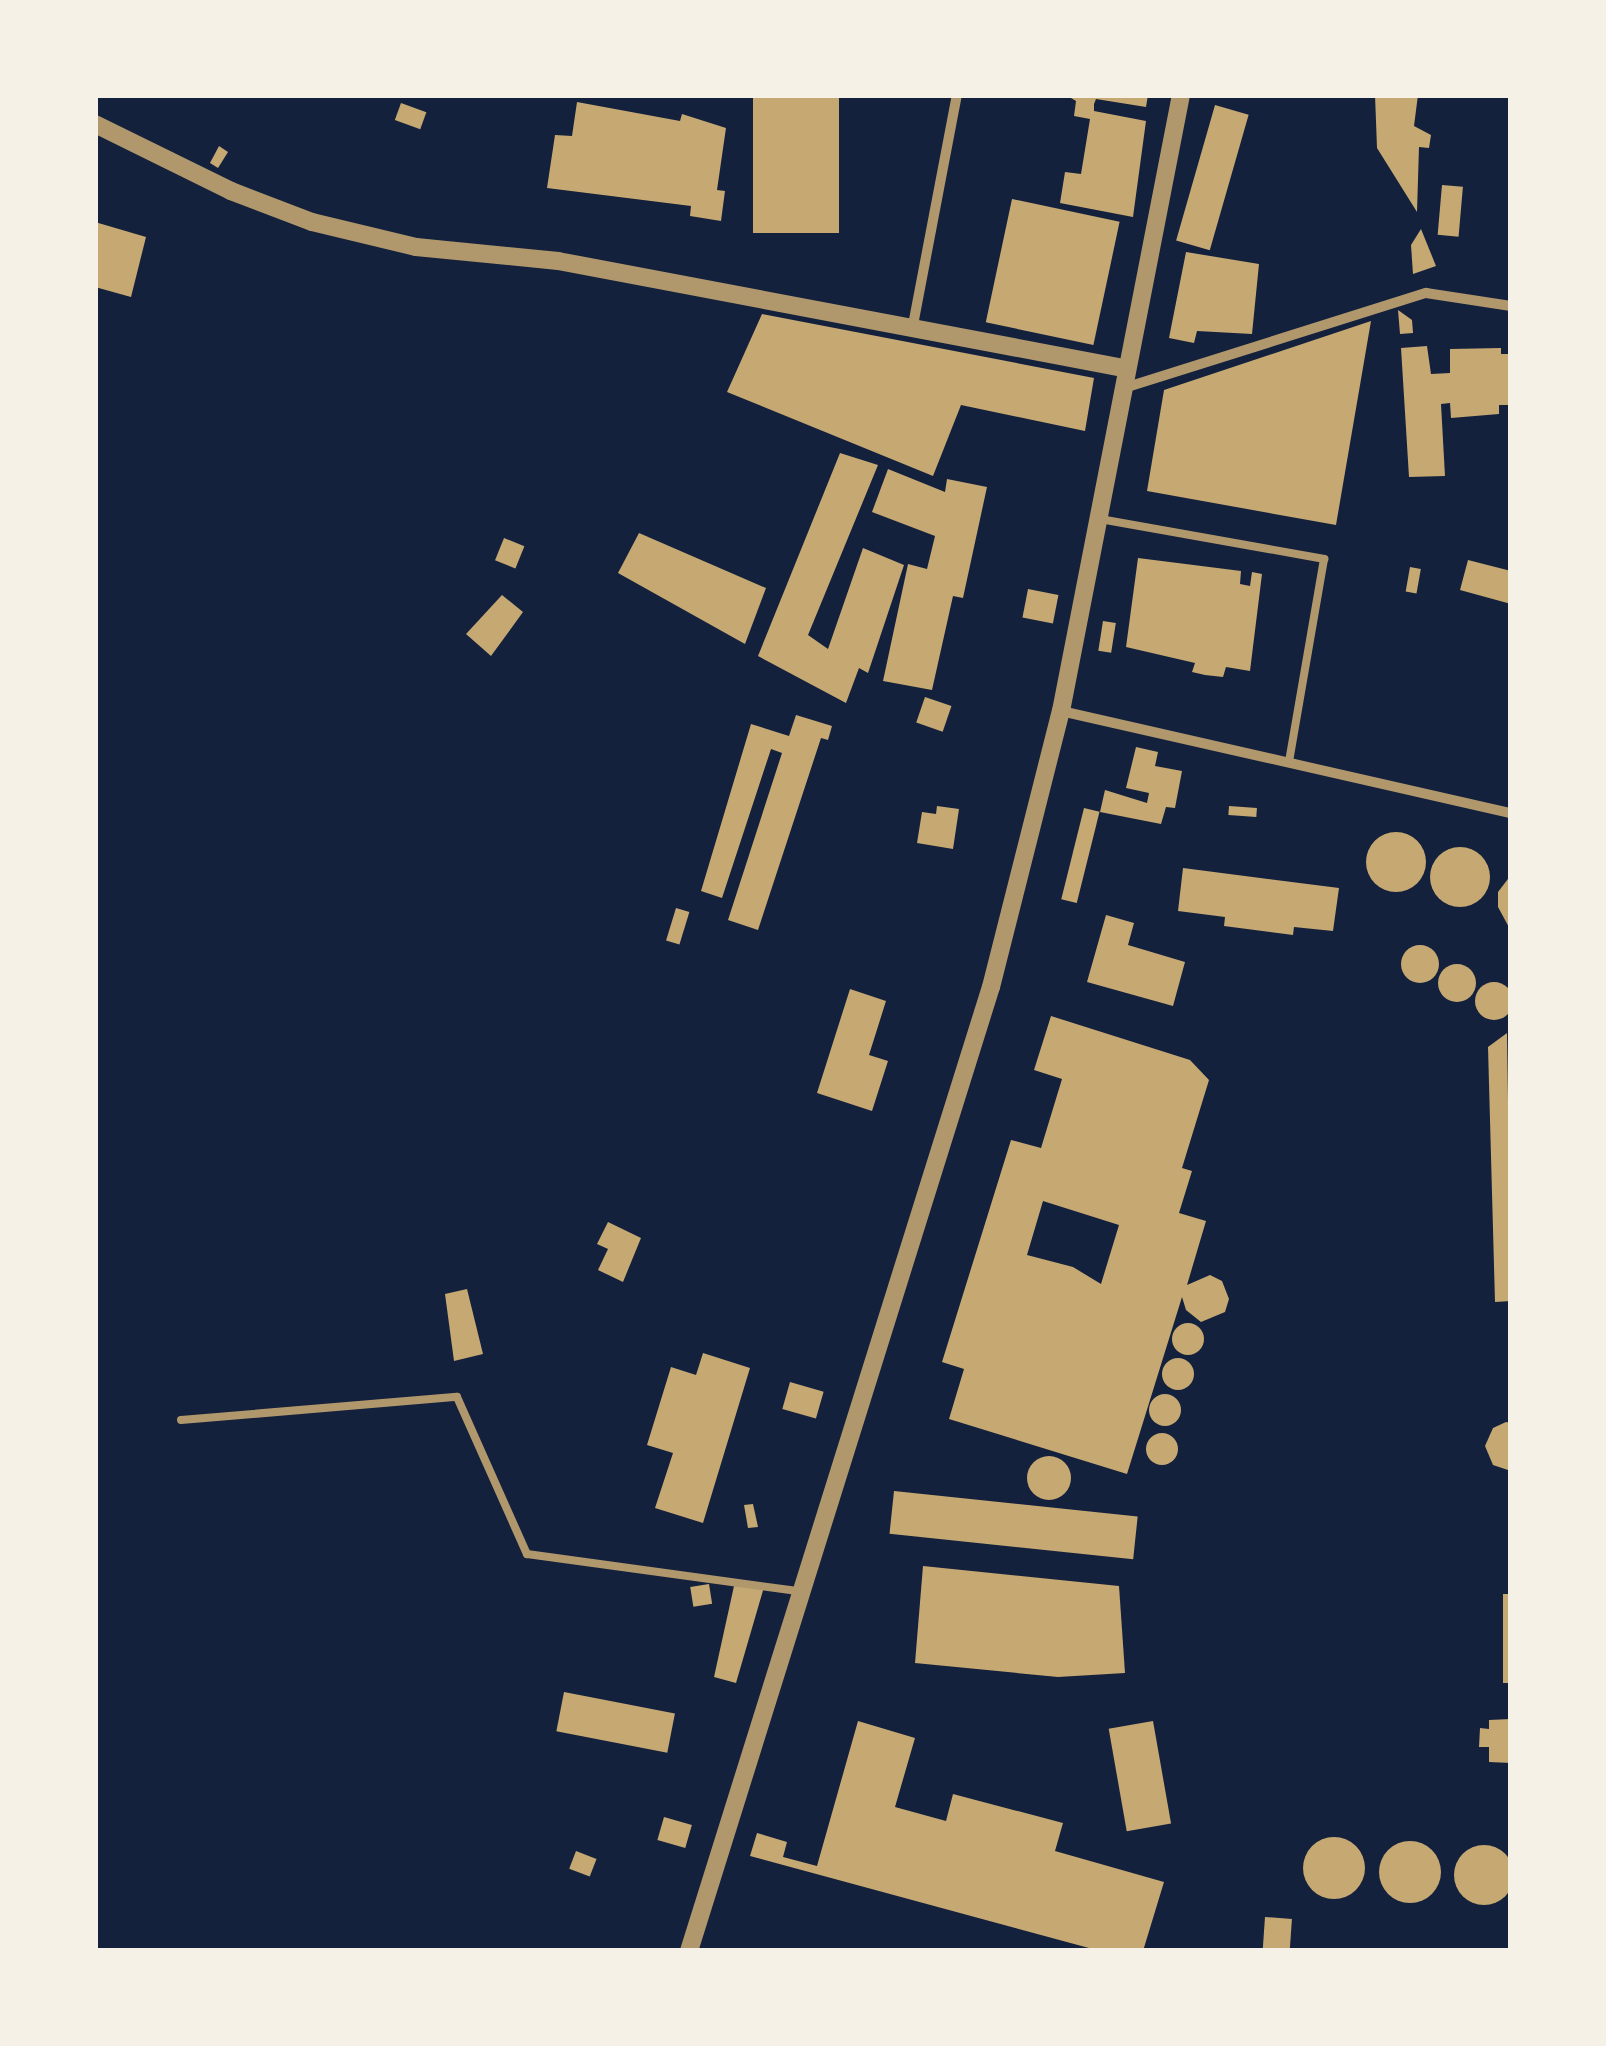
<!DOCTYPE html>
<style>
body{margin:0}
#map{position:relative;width:1606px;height:2046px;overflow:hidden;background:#14213d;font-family:"Titillium Web",sans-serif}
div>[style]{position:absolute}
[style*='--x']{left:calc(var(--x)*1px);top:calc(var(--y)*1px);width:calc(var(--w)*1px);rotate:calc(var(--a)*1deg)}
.building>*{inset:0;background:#c6a872;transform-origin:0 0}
.round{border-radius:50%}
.service>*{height:8px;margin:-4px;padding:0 4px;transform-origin:4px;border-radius:4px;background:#b1986c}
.minor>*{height:10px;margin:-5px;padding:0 5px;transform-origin:5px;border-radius:5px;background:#b1986c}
.tertiary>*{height:18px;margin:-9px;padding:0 9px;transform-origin:9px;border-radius:9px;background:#b1986c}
span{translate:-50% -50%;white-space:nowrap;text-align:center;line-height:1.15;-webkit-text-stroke:10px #f6f1e7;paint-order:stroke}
.frame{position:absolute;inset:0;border:98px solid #f6f1e7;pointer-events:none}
</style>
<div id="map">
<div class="building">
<div style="left:753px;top:95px;width:86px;height:138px"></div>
<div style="clip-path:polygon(1066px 95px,1148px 95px,1146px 107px,1096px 99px,1094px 104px,1094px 111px,1146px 121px,1133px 217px,1060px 203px,1065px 172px,1081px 174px,1090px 119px,1074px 116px,1076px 101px)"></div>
<div style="clip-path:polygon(1375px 95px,1418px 95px,1414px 126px,1431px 135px,1429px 148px,1419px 147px,1417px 212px,1377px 148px)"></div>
<div style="clip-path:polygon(577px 102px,680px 121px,682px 114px,726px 128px,717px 190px,725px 191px,721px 221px,690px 216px,691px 206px,547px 188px,555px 135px,572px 136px)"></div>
<div style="left:401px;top:103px;width:27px;height:18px;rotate:20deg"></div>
<div style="left:1215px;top:105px;width:35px;height:141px;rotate:16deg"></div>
<div style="clip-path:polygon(219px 146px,228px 152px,218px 168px,210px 163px)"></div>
<div style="left:1442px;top:185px;width:21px;height:50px;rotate:5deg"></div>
<div style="left:1012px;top:199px;width:110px;height:126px;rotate:12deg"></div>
<div style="clip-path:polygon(95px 222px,146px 237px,131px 297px,95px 287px)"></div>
<div style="clip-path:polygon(1421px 229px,1436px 266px,1413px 274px,1411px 245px)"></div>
<div style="clip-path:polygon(1186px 252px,1259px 264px,1252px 334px,1197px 331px,1194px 343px,1169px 338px)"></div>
<div style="clip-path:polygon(1398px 310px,1412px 320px,1413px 333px,1400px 334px)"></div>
<div style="clip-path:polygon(762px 314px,1094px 378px,1085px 431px,961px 405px,933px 476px,727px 392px)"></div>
<div style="clip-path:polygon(1371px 321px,1336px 525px,1147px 491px,1164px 390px)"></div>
<div style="clip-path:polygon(1427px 346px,1431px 374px,1450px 373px,1450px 349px,1501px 348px,1501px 354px,1511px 354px,1511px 405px,1499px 405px,1499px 414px,1451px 418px,1450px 403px,1441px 404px,1445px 476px,1409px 477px,1401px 348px)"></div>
<div style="clip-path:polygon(840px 453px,878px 465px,808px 635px,828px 649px,863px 548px,904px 565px,868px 673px,859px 668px,846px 703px,758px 656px)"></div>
<div style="clip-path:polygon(888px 469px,945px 492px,947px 479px,987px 487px,963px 598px,953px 596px,932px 690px,883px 681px,908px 564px,927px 569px,935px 536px,872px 512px)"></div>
<div style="clip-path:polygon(639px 533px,766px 588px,745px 644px,618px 573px)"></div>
<div style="left:504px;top:538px;width:22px;height:24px;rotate:22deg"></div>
<div style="clip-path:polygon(1138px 558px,1241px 571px,1240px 584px,1250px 586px,1252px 572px,1262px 574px,1250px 671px,1226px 667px,1223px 677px,1205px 675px,1192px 672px,1195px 663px,1126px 647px)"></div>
<div style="clip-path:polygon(1468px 560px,1511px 571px,1511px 604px,1460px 590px)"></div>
<div style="left:1410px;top:567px;width:11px;height:25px;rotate:10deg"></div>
<div style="left:1028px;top:589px;width:31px;height:29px;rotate:11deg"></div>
<div style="clip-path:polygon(502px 595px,523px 612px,491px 656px,466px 634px)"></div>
<div style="left:1103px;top:621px;width:13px;height:30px;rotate:9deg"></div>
<div style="left:925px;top:697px;width:28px;height:27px;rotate:19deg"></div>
<div style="clip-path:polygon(796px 715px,832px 726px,828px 740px,821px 738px,758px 930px,728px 920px,782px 753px,771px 749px,722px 898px,701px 891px,751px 724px,789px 736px)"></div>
<div style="clip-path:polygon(1136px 747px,1158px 752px,1155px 766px,1182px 771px,1175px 808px,1166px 807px,1161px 824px,1100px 812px,1105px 790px,1147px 803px,1149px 793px,1126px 788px)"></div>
<div style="clip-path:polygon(937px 806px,959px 809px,953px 849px,917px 843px,922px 812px,936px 814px)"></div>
<div style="left:1229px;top:806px;width:28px;height:9px;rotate:4deg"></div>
<div style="left:1084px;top:808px;width:16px;height:94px;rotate:14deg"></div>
<div class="round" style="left:1366px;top:832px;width:60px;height:60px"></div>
<div class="round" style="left:1430px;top:847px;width:60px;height:60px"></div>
<div style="clip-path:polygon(1183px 868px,1339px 888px,1333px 931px,1294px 927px,1293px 935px,1224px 926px,1225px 917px,1178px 911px)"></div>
<div style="clip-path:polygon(1511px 875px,1511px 931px,1498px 907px,1498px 892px)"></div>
<div style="left:676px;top:908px;width:14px;height:34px;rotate:17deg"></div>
<div style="clip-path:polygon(1106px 915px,1134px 923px,1128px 945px,1185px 962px,1173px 1006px,1087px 982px)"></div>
<div class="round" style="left:1401px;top:945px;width:38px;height:38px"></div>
<div class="round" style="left:1438px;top:964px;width:38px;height:38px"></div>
<div class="round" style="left:1475px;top:982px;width:38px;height:38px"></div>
<div style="clip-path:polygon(850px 989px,886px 1001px,869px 1055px,888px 1061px,872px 1111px,817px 1093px)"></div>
<div style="clip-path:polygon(evenodd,1051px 1016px,1190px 1060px,1209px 1080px,1182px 1168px,1192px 1171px,1179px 1213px,1206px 1221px,1187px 1285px,1210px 1275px,1222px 1281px,1229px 1299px,1225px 1312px,1201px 1322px,1186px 1310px,1182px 1297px,1127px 1474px,949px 1419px,964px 1369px,942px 1362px,1011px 1140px,1041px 1148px,1062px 1079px,1034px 1070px,1051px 1016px,1043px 1201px,1119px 1225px,1101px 1284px,1073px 1267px,1027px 1255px,1043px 1201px)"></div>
<div style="clip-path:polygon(1507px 1033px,1511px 1301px,1495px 1302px,1488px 1047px)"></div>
<div style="clip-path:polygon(608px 1222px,641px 1238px,623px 1282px,598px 1270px,608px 1249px,597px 1244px)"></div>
<div style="clip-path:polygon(467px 1289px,483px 1354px,454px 1361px,445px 1294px)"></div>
<div class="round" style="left:1172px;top:1323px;width:32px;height:32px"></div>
<div style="clip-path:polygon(703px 1353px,750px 1368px,703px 1523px,655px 1508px,673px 1453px,647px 1445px,671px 1367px,696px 1375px)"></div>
<div class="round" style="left:1162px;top:1358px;width:32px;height:32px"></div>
<div style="left:790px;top:1382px;width:35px;height:28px;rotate:16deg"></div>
<div class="round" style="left:1149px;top:1394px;width:32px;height:32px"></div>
<div style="clip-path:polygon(1506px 1422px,1511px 1423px,1511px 1471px,1493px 1465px,1485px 1446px,1493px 1428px)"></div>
<div class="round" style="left:1146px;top:1433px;width:32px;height:32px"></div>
<div class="round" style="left:1027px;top:1456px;width:44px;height:44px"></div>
<div style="left:894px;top:1491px;width:245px;height:43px;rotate:6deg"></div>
<div style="clip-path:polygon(753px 1504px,758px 1527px,748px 1528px,744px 1505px)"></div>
<div style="clip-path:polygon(923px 1566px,1119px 1586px,1125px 1673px,1058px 1677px,915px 1663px)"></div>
<div style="left:709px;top:1584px;width:20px;height:19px;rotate:81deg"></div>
<div style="clip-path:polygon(734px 1586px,764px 1587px,736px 1683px,714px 1677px)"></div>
<div style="left:1503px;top:1594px;width:8px;height:89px"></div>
<div style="left:564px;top:1692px;width:113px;height:40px;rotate:11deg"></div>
<div style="clip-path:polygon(1511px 1719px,1511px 1763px,1489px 1762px,1489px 1747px,1479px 1747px,1480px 1728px,1489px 1729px,1489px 1720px)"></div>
<div style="clip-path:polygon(858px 1721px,915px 1738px,895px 1807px,946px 1821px,953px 1794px,1063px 1823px,1055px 1851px,1164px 1882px,1143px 1951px,1100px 1951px,750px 1856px,757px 1833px,787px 1842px,783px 1857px,817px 1866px)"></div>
<div style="left:1153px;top:1721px;width:104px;height:45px;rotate:80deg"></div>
<div style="left:664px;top:1817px;width:29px;height:24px;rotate:16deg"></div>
<div class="round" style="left:1303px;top:1837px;width:62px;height:62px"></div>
<div class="round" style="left:1379px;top:1841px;width:62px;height:62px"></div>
<div class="round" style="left:1454px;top:1845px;width:60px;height:60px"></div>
<div style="left:576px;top:1851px;width:22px;height:19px;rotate:21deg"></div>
<div style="left:1265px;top:1917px;width:27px;height:34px;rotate:4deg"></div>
</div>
<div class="service">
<div style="--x:1100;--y:519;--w:228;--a:10.1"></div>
<div style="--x:1324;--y:559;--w:206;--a:99.8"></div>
<div style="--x:181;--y:1420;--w:277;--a:-4.8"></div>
<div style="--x:457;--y:1397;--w:172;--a:66"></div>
<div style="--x:527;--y:1554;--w:273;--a:7.8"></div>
</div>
<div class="minor">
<div style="--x:913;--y:325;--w:234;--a:-79.2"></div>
<div style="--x:1121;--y:389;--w:320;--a:-17.5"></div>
<div style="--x:1426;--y:293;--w:86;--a:8.7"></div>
<div style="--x:1061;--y:711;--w:461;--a:12.8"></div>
</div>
<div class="tertiary">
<div style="--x:95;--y:124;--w:152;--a:26.2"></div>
<div style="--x:231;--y:191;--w:87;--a:20.9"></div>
<div style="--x:312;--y:222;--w:107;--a:13.5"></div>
<div style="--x:416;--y:247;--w:143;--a:5.6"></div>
<div style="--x:558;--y:261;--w:576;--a:10.71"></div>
<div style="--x:689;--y:1951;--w:1010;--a:-72.61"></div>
<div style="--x:991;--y:987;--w:285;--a:-75.8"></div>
<div style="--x:1061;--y:711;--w:628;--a:-78.98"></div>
</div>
<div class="frame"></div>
</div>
